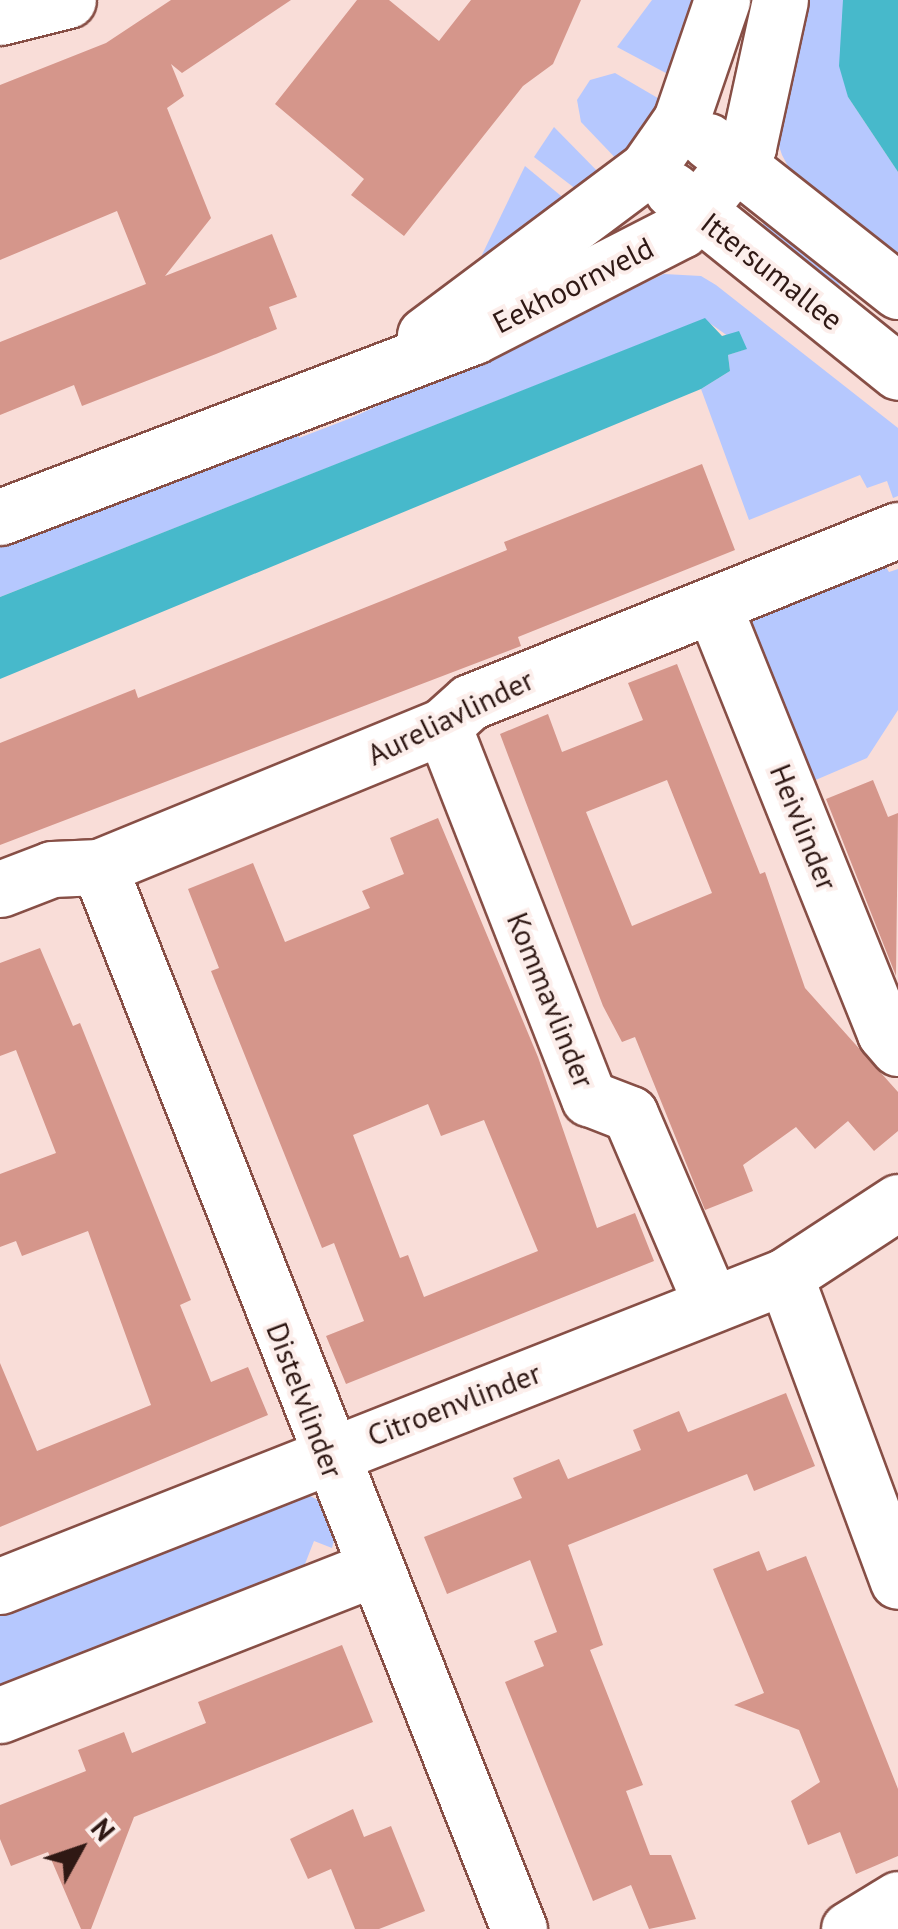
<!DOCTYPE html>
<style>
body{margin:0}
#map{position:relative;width:898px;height:1929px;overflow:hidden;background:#f9ddd8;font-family:"PT Sans",sans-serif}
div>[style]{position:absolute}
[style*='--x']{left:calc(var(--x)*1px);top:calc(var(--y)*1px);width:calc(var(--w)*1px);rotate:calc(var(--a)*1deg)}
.green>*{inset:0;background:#b6c8fe}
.water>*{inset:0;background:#47b9cb}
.building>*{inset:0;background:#d5968b}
.roads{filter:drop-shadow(2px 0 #874f46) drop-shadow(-2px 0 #874f46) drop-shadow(0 2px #874f46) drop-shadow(0 -2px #874f46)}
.minor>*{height:55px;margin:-27.5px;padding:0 27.5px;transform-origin:27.5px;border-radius:27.5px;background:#fff}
span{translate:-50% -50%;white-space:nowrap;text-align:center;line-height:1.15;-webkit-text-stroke:8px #fceeeb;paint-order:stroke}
.street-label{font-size:30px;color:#2f1814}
.north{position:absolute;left:30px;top:1799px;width:100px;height:100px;-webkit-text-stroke:8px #fceeeb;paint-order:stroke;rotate:50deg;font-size:28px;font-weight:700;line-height:40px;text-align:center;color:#2f1814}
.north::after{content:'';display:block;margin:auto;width:35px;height:45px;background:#2f1814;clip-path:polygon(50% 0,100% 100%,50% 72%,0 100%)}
</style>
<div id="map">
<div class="green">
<div style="clip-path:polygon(652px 0,706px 0,679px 80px,617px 47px)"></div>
<div style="clip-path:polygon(795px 0,843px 0,848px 97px,898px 172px,898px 256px,791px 172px,782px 155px,776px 137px)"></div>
<div style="clip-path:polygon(615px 73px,668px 104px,623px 166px,581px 122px,577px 100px,590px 80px)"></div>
<div style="clip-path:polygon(554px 127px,606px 180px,585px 196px,534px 157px)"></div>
<div style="clip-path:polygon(525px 166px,572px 205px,479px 261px)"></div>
<div style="clip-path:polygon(774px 209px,817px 244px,843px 291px,898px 333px,898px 350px,754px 236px)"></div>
<div style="clip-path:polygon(664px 274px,701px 276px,716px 285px,898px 428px,898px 496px,893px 498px,887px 481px,867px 488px,860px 475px,749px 520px,701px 389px,730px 371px,728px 355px,746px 349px,704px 319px,0 597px,0 546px,296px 428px,299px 438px,351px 418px)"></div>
<div style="clip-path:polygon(880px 557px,889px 572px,898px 569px,898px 710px,867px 758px,811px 782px,747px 638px,760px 603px)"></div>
<div style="clip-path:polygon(306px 1494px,322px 1502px,334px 1540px,332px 1548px,314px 1541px,303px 1569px,0 1695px,0 1613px)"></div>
</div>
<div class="water">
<div style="clip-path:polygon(843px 0,898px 0,898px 172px,848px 97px,839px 66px)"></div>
<div style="clip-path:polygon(705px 318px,722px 336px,739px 331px,747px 349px,728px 355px,730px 371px,701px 389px,0 679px,0 597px)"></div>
</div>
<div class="building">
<div style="clip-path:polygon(171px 0,291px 0,182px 73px,171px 64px,184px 96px,167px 108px,211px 218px,165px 276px,272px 234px,297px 297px,269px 307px,277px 329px,216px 354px,82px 406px,74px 385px,0 415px,0 342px,146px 284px,117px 211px,0 260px,0 85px,106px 43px)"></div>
<div style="clip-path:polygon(357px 0,389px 0,439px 41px,471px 0,581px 0,553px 64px,523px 86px,404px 236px,351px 195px,364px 179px,275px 104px)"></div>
<div style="clip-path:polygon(702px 464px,735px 550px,518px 637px,521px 646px,0 845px,0 743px,135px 689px,138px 698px,389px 598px,507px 550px,504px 542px)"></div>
<div style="clip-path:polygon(evenodd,677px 664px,760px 874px,765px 872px,805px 988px,898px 1092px,898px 1131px,874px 1151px,848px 1121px,815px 1149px,796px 1127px,743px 1165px,753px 1191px,705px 1210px,635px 1037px,622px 1042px,603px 1006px,500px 734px,548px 714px,562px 752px,643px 720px,628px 683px,677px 664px,667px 780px,712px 893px,632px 926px,586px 812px,667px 780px)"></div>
<div style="clip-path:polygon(873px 780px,888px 817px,898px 813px,896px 976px,826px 799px)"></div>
<div style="clip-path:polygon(evenodd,438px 818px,538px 1057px,597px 1228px,635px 1213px,654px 1261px,346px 1384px,326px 1336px,364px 1321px,334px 1243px,322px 1248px,211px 971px,219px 968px,188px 889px,253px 863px,285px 942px,370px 908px,362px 891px,404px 874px,390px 838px,438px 818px,428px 1104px,441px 1136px,484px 1120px,538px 1251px,424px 1297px,408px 1255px,400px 1258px,353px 1135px,428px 1104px)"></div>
<div style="clip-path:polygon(40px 948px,73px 1026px,80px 1023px,191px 1300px,180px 1305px,211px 1382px,248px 1367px,268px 1415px,0 1527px,0 1363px,37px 1451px,151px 1405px,88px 1231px,22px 1256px,16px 1241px,0 1247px,0 1174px,56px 1153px,16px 1050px,0 1056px,0 963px)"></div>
<div style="clip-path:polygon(786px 1393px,815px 1466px,754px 1491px,747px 1474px,568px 1545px,603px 1645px,590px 1650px,643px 1785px,626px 1791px,650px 1855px,671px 1855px,696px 1919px,649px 1929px,631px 1885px,593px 1901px,505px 1682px,544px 1666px,534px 1641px,557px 1632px,530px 1560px,447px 1594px,424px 1537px,522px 1498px,513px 1478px,559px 1459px,568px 1479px,641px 1450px,633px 1430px,679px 1411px,688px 1432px)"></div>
<div style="clip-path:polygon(759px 1551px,767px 1571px,806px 1556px,898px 1789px,898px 1856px,856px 1874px,840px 1832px,808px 1845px,791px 1801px,820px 1782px,799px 1730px,734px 1705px,764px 1693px,713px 1569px)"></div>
<div style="clip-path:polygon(342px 1645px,373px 1722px,134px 1817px,91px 1929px,81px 1929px,48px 1852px,11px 1866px,0 1839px,0 1805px,86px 1771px,78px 1750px,124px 1732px,132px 1753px,206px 1723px,198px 1702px)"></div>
<div style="clip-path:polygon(353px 1809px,364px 1837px,391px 1826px,425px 1911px,379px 1929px,355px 1929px,331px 1869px,308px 1879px,290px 1839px)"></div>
</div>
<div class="roads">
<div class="minor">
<div style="--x:0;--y:17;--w:70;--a:-14"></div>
<div style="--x:708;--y:141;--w:242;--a:38.3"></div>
<div style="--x:672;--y:190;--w:290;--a:38.8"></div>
<div style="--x:425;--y:335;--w:277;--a:-36.8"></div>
<div style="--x:647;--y:169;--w:60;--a:-55.2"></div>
<div style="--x:681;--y:120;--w:127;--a:-71.1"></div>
<div style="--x:0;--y:517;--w:507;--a:-20.9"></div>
<div style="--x:474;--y:336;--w:233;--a:-27.1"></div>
<div style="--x:681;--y:230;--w:107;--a:-51.1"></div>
<div style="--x:748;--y:147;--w:150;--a:-77.7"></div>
<div style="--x:713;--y:605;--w:461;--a:68.1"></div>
<div style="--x:885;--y:1033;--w:20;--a:49"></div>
<div style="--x:443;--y:726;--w:400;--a:68.6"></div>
<div style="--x:589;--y:1098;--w:44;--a:21.3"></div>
<div style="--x:630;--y:1114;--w:206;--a:66.8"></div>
<div style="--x:99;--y:867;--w:1142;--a:68.42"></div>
<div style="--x:0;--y:889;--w:56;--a:-21"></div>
<div style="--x:52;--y:869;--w:47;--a:-2.4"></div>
<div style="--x:99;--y:867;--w:372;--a:-22.3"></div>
<div style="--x:443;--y:726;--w:36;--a:-42"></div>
<div style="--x:470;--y:702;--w:461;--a:-21.9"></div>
<div style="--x:785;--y:1276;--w:325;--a:69.7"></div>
<div style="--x:0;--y:1586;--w:844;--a:-21.55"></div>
<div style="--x:785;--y:1276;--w:135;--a:-33.2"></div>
<div style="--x:0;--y:1715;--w:401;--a:-21.4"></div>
<div style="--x:849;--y:1929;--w:57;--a:-31.5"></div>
</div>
</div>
<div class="street-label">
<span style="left:772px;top:271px;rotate:38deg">Ittersumallee</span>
<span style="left:573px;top:285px;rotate:-27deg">Eekhoornveld</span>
<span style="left:450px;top:717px;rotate:-26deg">Aureliavlinder</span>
<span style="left:804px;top:827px;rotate:68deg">Heivlinder</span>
<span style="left:551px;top:1000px;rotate:68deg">Kommavlinder</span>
<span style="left:305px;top:1400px;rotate:69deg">Distelvlinder</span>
<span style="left:454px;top:1404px;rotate:-21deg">Citroenvlinder</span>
</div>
<div class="north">N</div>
</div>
